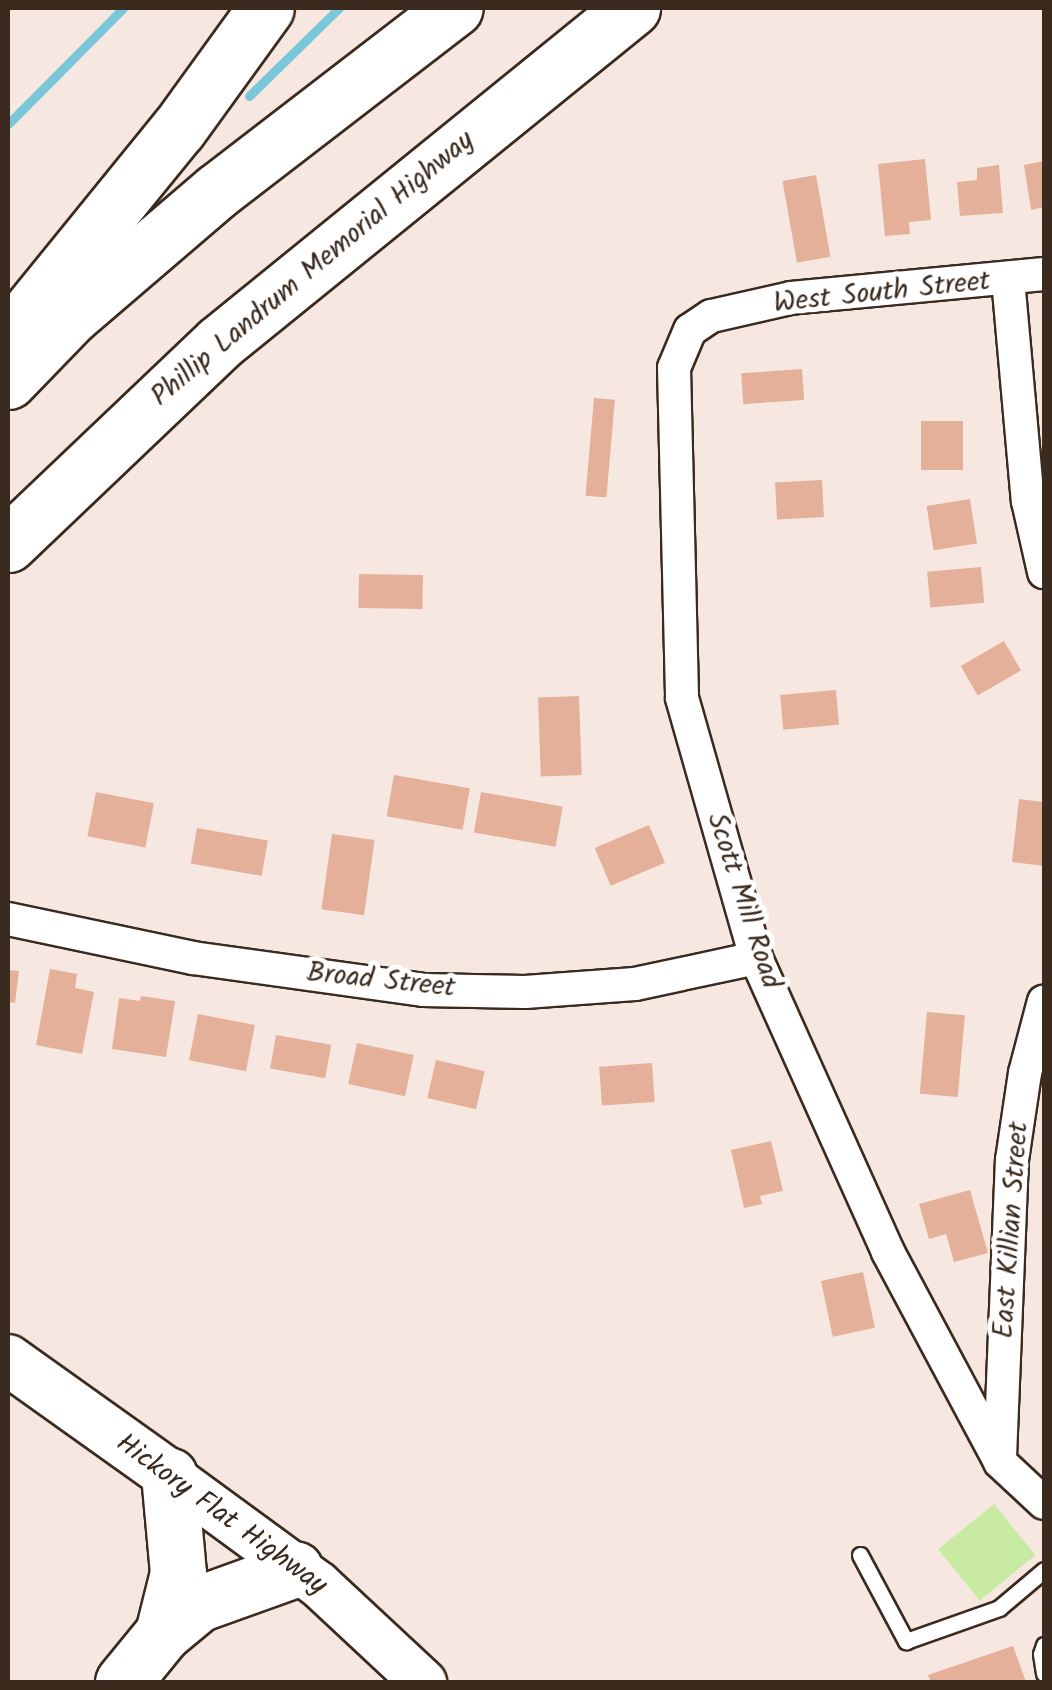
<!DOCTYPE html>
<style>
body{margin:0}
#map{position:relative;width:1052px;height:1690px;overflow:hidden;background:#f7e7e1;font-family:Kalam,sans-serif}
div>[style]{position:absolute}
[style*='--x']{left:calc(var(--x)*1px);top:calc(var(--y)*1px);width:calc(var(--w)*1px);rotate:calc(var(--a)*1deg)}
.green>*{inset:0;background:#c9eaa3;transform-origin:0 0}
.stream>*{height:9px;margin:-4.5px;padding:0 4.5px;transform-origin:4.5px;border-radius:4.5px;background:#7bc7da}
.building>*{inset:0;background:#e5b09a;transform-origin:0 0}
.roads{filter:drop-shadow(2px 0 #3b2a1e) drop-shadow(-2px 0 #3b2a1e) drop-shadow(0 2px #3b2a1e) drop-shadow(0 -2px #3b2a1e)}
.lane>*{height:15px;margin:-7.5px;padding:0 7.5px;transform-origin:7.5px;border-radius:7.5px;background:#fff}
.street>*{height:32px;margin:-16px;padding:0 16px;transform-origin:16px;border-radius:16px;background:#fff}
.secondary>*{height:45px;margin:-22.5px;padding:0 22.5px;transform-origin:22.5px;border-radius:22.5px;background:#fff}
.primary>*{height:50px;margin:-25px;padding:0 25px;transform-origin:25px;border-radius:25px;background:#fff}
.highway>*{height:55px;margin:-27.5px;padding:0 27.5px;transform-origin:27.5px;border-radius:27.5px;background:#fff}
span{translate:-50% -50%;white-space:nowrap;text-align:center;line-height:1.15;-webkit-text-stroke:10px #fff;paint-order:stroke}
.street-label{font-size:28px;color:#3b2a1e}
.frame{position:absolute;inset:0;border:10px solid #3b2a1e;pointer-events:none}
</style>
<div id="map">
<div class="green">
<div style="left:994px;top:1504px;width:66px;height:72px;rotate:51deg"></div>
</div>
<div class="stream">
<div style="--x:249;--y:96;--w:126;--a:-44.4"></div>
<div style="--x:8;--y:124;--w:163;--a:-45.2"></div>
</div>
<div class="building">
<div style="clip-path:polygon(925px 159px,931px 220px,909px 222px,910px 234px,885px 236px,878px 164px)"></div>
<div style="clip-path:polygon(1044px 161px,1044px 207px,1031px 210px,1024px 165px)"></div>
<div style="clip-path:polygon(999px 165px,1003px 213px,960px 216px,957px 182px,977px 180px,977px 168px)"></div>
<div style="left:816px;top:175px;width:83px;height:34px;rotate:80deg"></div>
<div style="left:802px;top:369px;width:31px;height:61px;rotate:86deg"></div>
<div style="left:594px;top:398px;width:21px;height:98px;rotate:5deg"></div>
<div style="left:921px;top:421px;width:42px;height:49px"></div>
<div style="left:822px;top:480px;width:37px;height:47px;rotate:87deg"></div>
<div style="left:970px;top:499px;width:45px;height:44px;rotate:81deg"></div>
<div style="left:981px;top:567px;width:36px;height:54px;rotate:85deg"></div>
<div style="left:359px;top:574px;width:64px;height:34px;rotate:1deg"></div>
<div style="left:1004px;top:641px;width:34px;height:50px;rotate:60deg"></div>
<div style="left:836px;top:690px;width:35px;height:56px;rotate:85deg"></div>
<div style="left:579px;top:696px;width:79px;height:41px;rotate:88deg"></div>
<div style="left:394px;top:775px;width:77px;height:42px;rotate:10deg"></div>
<div style="left:96px;top:792px;width:59px;height:45px;rotate:11deg"></div>
<div style="left:481px;top:792px;width:83px;height:41px;rotate:10deg"></div>
<div style="clip-path:polygon(1019px 799px,1044px 802px,1044px 866px,1012px 862px)"></div>
<div style="left:649px;top:825px;width:41px;height:59px;rotate:67deg"></div>
<div style="left:197px;top:828px;width:72px;height:36px;rotate:10deg"></div>
<div style="left:332px;top:834px;width:43px;height:76px;rotate:8deg"></div>
<div style="clip-path:polygon(50px 969px,77px 974px,75px 988px,94px 992px,82px 1054px,36px 1045px)"></div>
<div style="clip-path:polygon(8px 970px,19px 971px,15px 1003px,8px 1002px)"></div>
<div style="clip-path:polygon(141px 996px,175px 1001px,166px 1057px,112px 1049px,119px 998px,140px 1001px)"></div>
<div style="left:927px;top:1012px;width:38px;height:82px;rotate:5deg"></div>
<div style="left:198px;top:1014px;width:58px;height:47px;rotate:11deg"></div>
<div style="left:276px;top:1035px;width:56px;height:34px;rotate:10deg"></div>
<div style="left:357px;top:1043px;width:58px;height:42px;rotate:12deg"></div>
<div style="left:436px;top:1060px;width:50px;height:39px;rotate:13deg"></div>
<div style="left:652px;top:1063px;width:39px;height:53px;rotate:86deg"></div>
<div style="clip-path:polygon(771px 1141px,783px 1191px,760px 1196px,762px 1204px,744px 1208px,731px 1150px)"></div>
<div style="clip-path:polygon(970px 1190px,988px 1253px,954px 1262px,946px 1234px,929px 1239px,919px 1204px)"></div>
<div style="left:863px;top:1272px;width:57px;height:43px;rotate:78deg"></div>
<div style="clip-path:polygon(1013px 1646px,1026px 1682px,931px 1682px,928px 1675px)"></div>
</div>
<div class="roads">
<div class="lane">
<div style="--x:860;--y:1555;--w:98;--a:61.9"></div>
<div style="--x:906;--y:1641;--w:99;--a:-19.5"></div>
<div style="--x:999;--y:1608;--w:59;--a:-40.2"></div>
<div style="--x:1044;--y:1645;--w:9;--a:108"></div>
<div style="--x:1041;--y:1654;--w:20;--a:81"></div>
</div>
<div class="street">
<div style="--x:1044;--y:274;--w:254;--a:174.6"></div>
<div style="--x:791;--y:298;--w:82;--a:167.3"></div>
<div style="--x:711;--y:316;--w:25;--a:146"></div>
<div style="--x:690;--y:330;--w:41;--a:112.8"></div>
<div style="--x:674;--y:368;--w:330;--a:88.6"></div>
<div style="--x:682;--y:698;--w:270;--a:74.1"></div>
<div style="--x:756;--y:958;--w:322;--a:65.8"></div>
<div style="--x:888;--y:1252;--w:238;--a:61.9"></div>
<div style="--x:1000;--y:1462;--w:60;--a:43"></div>
<div style="--x:1008;--y:279;--w:223;--a:84.9"></div>
<div style="--x:1028;--y:501;--w:73;--a:77.3"></div>
<div style="--x:8;--y:919;--w:189;--a:11.9"></div>
<div style="--x:193;--y:958;--w:232;--a:7.9"></div>
<div style="--x:423;--y:990;--w:102;--a:1.1"></div>
<div style="--x:525;--y:992;--w:110;--a:-4.2"></div>
<div style="--x:635;--y:984;--w:124;--a:-12.1"></div>
<div style="--x:1000;--y:1457;--w:297;--a:-87.7"></div>
<div style="--x:1012;--y:1160;--w:88;--a:-81.5"></div>
<div style="--x:1025;--y:1073;--w:74;--a:-75.2"></div>
</div>
<div class="secondary">
<div style="--x:169;--y:1475;--w:185;--a:36.2"></div>
<div style="--x:318;--y:1584;--w:144;--a:43"></div>
</div>
<div class="primary">
<div style="--x:8;--y:1360;--w:198;--a:35.5"></div>
</div>
<div class="highway">
<div style="--x:13;--y:332;--w:263;--a:-50.9"></div>
<div style="--x:179;--y:128;--w:148;--a:-54.1"></div>
<div style="--x:8;--y:381;--w:91;--a:-45.9"></div>
<div style="--x:71;--y:316;--w:192;--a:-40.6"></div>
<div style="--x:217;--y:191;--w:300;--a:-37.6"></div>
<div style="--x:8;--y:544;--w:291;--a:-43.6"></div>
<div style="--x:219;--y:343;--w:532;--a:-39.05"></div>
<div style="--x:163;--y:1633;--w:62;--a:-76"></div>
<div style="--x:178;--y:1573;--w:98;--a:-95.2"></div>
<div style="--x:123;--y:1682;--w:63;--a:-50.8"></div>
<div style="--x:163;--y:1633;--w:45;--a:-39.6"></div>
<div style="--x:198;--y:1604;--w:103;--a:-19.8"></div>
</div>
</div>
<div class="street-label">
<span style="left:313px;top:269px;rotate:-40deg">Phillip Landrum Memorial Highway</span>
<span style="left:882px;top:293px;rotate:-6deg">West South Street</span>
<span style="left:743px;top:901px;rotate:72deg">Scott Mill Road</span>
<span style="left:381px;top:981px;rotate:6deg">Broad Street</span>
<span style="left:1012px;top:1230px;rotate:-86deg">East Killian Street</span>
<span style="left:221px;top:1515px;rotate:36deg">Hickory Flat Highway</span>
</div>
<div class="frame"></div>
</div>
